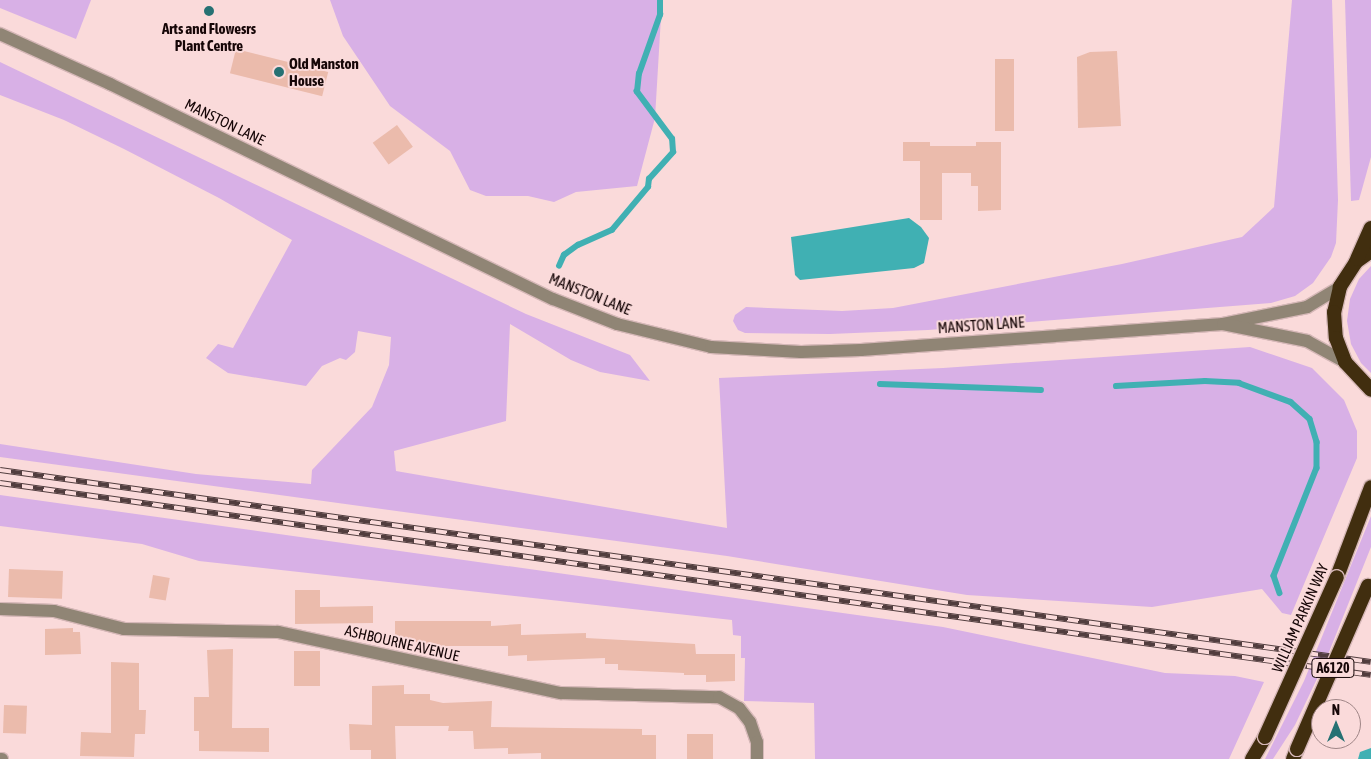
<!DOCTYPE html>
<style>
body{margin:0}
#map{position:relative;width:1371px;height:759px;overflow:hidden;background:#fadada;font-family:"Asap Condensed",sans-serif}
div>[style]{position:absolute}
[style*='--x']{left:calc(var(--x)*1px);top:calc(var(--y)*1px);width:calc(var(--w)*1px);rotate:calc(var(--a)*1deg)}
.green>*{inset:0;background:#d8b0e6}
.water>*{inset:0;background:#40b0b3}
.stream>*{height:5.5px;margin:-2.75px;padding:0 2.75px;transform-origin:2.75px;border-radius:2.75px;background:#40b0b3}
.building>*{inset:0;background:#ebbbac;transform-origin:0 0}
.roads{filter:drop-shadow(1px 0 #d6b8b8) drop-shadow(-1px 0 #d6b8b8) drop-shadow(0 1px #d6b8b8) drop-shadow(0 -1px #d6b8b8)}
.minor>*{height:12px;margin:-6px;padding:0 6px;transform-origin:6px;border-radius:6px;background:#908575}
.tertiary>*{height:12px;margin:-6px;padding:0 6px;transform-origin:6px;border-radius:6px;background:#908575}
.trunk>*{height:14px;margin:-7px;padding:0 7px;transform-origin:7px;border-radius:7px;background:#412e0f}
.rail>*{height:5.5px;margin-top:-2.75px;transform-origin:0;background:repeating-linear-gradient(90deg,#fadada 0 11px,#513d3e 0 22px);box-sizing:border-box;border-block:1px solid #513d3e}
.bridges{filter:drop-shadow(1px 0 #d6b8b8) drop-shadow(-1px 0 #d6b8b8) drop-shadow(0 1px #d6b8b8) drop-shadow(0 -1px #d6b8b8)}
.trunk-bridge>*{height:14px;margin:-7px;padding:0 7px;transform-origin:7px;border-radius:7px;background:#412e0f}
.dots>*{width:14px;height:14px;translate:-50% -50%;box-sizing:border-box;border:2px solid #fadada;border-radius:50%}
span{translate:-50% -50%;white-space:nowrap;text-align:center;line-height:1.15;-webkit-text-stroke:4px #fadada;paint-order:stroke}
.shield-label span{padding:1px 4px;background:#fadada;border:1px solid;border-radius:4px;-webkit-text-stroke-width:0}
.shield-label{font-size:14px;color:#160607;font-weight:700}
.poi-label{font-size:15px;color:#160607;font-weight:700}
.left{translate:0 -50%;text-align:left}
.street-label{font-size:15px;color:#160607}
.north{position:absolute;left:1311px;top:699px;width:50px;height:50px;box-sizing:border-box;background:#fadada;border:1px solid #9f8586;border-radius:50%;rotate:0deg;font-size:14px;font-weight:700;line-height:20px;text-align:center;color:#160607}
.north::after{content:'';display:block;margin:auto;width:18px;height:22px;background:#267173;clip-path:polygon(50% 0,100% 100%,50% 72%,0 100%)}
</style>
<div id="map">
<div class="green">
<div style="clip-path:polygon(0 0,91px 0,76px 39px,0 8px)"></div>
<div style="clip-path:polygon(330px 0,662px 0,655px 118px,637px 186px,576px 192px,554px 202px,528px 196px,486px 196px,470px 190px,450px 151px,390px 106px,343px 36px)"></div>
<div style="clip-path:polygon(1292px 0,1332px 0,1338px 200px,1336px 243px,1331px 257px,1313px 283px,1295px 296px,1271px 303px,928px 330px,830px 334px,745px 333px,738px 330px,733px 321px,735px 315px,746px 307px,842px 311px,893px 308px,1122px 264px,1242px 237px,1274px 207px)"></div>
<div style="clip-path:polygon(1345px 0,1371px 0,1371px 157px,1359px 200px,1351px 201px)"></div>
<div style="clip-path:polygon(0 62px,526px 314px,630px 355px,650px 381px,600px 372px,571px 360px,510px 324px,506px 421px,394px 451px,396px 471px,727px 528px,719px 378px,943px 368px,1250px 347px,1312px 368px,1344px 400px,1357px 431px,1357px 458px,1291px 615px,1282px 613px,1262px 589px,1152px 607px,967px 595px,727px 556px,0 457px,0 444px,196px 474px,311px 484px,312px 470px,372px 407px,389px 365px,391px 337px,358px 331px,355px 352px,346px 360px,340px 358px,322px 366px,306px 386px,228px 373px,206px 358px,218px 344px,233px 348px,292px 240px,219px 198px,124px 149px,64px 120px,0 95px)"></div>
<div style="clip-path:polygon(1371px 266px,1371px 373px,1361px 363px,1351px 344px,1347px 321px,1350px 299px,1359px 279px)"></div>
<div style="clip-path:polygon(0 495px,943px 627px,1165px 673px,1235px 676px,1264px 682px,1229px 759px,815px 759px,814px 703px,744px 701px,745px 658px,741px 658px,741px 636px,733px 635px,732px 620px,199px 561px,142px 544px,0 526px)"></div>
<div style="clip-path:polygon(1371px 516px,1371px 547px,1325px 662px,1295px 725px,1273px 759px,1265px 759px,1304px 681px)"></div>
</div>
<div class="water">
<div style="clip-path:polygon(909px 218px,921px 227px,929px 238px,924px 263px,914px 268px,800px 280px,795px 275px,791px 237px)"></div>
<div style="clip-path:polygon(1371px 748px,1371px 759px,1358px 759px,1360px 752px)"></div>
</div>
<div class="stream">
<div style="--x:559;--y:266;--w:12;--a:-66"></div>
<div style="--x:564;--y:255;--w:17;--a:-36"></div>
<div style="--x:578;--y:245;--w:37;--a:-24"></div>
<div style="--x:612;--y:230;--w:56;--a:-50.1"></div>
<div style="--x:648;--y:187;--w:8;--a:-83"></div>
<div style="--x:649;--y:179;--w:36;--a:-48"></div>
<div style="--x:673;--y:152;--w:13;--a:-94"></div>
<div style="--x:672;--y:139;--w:59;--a:-126.7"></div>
<div style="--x:637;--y:92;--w:18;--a:-84"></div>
<div style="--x:639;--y:74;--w:63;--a:-70.4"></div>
<div style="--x:660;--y:15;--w:15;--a:-90"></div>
<div style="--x:880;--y:384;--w:161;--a:2.1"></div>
<div style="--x:1116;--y:386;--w:89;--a:-3.2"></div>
<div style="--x:1205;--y:381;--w:34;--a:3"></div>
<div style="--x:1239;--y:383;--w:55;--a:20.1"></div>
<div style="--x:1291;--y:402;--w:25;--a:42"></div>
<div style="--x:1310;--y:419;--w:24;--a:73"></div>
<div style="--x:1317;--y:442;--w:26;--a:90"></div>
<div style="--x:1317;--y:468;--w:116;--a:111.7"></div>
<div style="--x:1274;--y:576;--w:18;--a:71"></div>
</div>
<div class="building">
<div style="left:236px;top:49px;width:95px;height:25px;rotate:14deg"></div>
<div style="clip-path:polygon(1117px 51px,1121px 126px,1078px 128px,1077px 57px,1090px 52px)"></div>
<div style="left:995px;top:59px;width:19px;height:72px"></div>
<div style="left:397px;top:125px;width:27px;height:30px;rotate:54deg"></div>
<div style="clip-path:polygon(903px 142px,930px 142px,930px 146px,976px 146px,976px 142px,1001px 142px,1001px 210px,978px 211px,978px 186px,971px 186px,971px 173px,942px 173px,942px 220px,920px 220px,920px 161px,903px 161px)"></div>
<div style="left:9px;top:569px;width:54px;height:28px;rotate:2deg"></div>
<div style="left:153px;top:575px;width:17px;height:23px;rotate:10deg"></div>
<div style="clip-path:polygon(295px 590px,320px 590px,320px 607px,373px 606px,373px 623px,295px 624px)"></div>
<div style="clip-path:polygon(395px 621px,491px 621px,491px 626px,521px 624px,521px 635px,586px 633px,586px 638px,695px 644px,696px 654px,735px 654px,735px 681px,706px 682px,706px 675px,684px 675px,684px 673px,618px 670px,618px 664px,605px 664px,605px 658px,527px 661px,527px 655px,508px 656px,508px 646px,417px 646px,417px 642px,395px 642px)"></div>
<div style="clip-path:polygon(73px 628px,73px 632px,80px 632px,81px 654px,45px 655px,45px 629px)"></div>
<div style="clip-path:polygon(233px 649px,232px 728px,269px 728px,269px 752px,199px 751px,199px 731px,194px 731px,194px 697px,209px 697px,207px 650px)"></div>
<div style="left:320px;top:651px;width:35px;height:26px;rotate:90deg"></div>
<div style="clip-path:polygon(111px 662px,139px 663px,139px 710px,146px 710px,145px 734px,135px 734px,134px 757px,80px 756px,81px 732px,111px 733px)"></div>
<div style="clip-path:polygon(404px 685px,404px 694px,430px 694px,430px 700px,443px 703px,492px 701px,491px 727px,642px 729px,642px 735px,656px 735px,656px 759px,541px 759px,541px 753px,508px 754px,508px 748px,474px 749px,473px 731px,448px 731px,449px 726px,395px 726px,396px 759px,371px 759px,371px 750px,350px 750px,349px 724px,372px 725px,372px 686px)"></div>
<div style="left:4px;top:705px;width:23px;height:28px;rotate:2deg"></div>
<div style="left:687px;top:734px;width:26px;height:25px"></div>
</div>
<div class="roads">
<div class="minor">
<div style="--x:0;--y:609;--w:54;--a:2.1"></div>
<div style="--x:54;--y:611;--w:72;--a:14.4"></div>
<div style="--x:124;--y:629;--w:154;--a:1.1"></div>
<div style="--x:278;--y:632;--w:289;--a:12.2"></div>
<div style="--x:561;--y:693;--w:158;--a:1.5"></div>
<div style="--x:719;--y:697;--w:23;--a:29"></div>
<div style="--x:739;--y:708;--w:18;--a:52"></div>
<div style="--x:750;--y:722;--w:21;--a:71"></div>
<div style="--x:757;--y:742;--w:17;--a:90"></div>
<div style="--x:0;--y:759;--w:2;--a:0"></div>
</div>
<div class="tertiary">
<div style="--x:0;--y:34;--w:121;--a:24.4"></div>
<div style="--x:110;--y:84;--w:492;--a:25.9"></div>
<div style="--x:553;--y:299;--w:69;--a:21.3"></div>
<div style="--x:617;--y:324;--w:97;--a:13.7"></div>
<div style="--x:711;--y:347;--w:90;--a:3.2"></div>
<div style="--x:801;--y:352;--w:60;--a:-1.9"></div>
<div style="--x:861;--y:350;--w:363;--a:-4.1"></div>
<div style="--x:1223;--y:324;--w:86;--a:-11.4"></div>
<div style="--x:1307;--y:307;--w:39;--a:-31"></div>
<div style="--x:1223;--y:324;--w:86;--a:11.4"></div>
<div style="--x:1307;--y:341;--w:43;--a:28.9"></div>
</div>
<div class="trunk">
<div style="--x:1371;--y:251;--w:19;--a:144"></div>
<div style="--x:1356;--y:262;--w:30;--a:123"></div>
<div style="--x:1340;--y:287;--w:26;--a:103"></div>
<div style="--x:1334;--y:312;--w:26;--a:86"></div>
<div style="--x:1336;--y:338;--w:26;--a:69"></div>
<div style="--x:1345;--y:362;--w:38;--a:47"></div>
<div style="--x:1357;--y:259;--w:34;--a:-66"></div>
<div style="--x:1337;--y:577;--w:96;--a:-69.3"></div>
<div style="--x:1252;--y:759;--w:26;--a:-59"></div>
<div style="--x:1293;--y:759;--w:11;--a:-68"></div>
</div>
</div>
<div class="rail">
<div style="--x:0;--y:470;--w:1384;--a:7.97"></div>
<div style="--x:0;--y:483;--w:1384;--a:7.97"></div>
</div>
<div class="bridges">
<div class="trunk-bridge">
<div style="--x:1265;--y:737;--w:175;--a:-65.8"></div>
<div style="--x:1297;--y:749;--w:178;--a:-66.5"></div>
</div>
</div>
<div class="dots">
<div style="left:209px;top:11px;background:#267173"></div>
<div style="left:279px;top:72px;background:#267173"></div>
</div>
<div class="shield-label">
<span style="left:1333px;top:668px">A6120</span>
</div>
<div class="poi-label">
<span style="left:209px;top:37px">Arts and Flowesrs<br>Plant Centre</span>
<span class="left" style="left:289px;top:72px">Old Manston<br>House</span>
</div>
<div class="street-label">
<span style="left:225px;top:122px;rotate:26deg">MANSTON LANE</span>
<span style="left:590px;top:294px;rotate:22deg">MANSTON LANE</span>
<span style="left:981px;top:325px;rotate:-4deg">MANSTON LANE</span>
<span style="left:1300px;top:618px;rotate:-66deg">WILLIAM PARKIN WAY</span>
<span style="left:402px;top:643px;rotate:13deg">ASHBOURNE AVENUE</span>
</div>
<div class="north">N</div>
</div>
